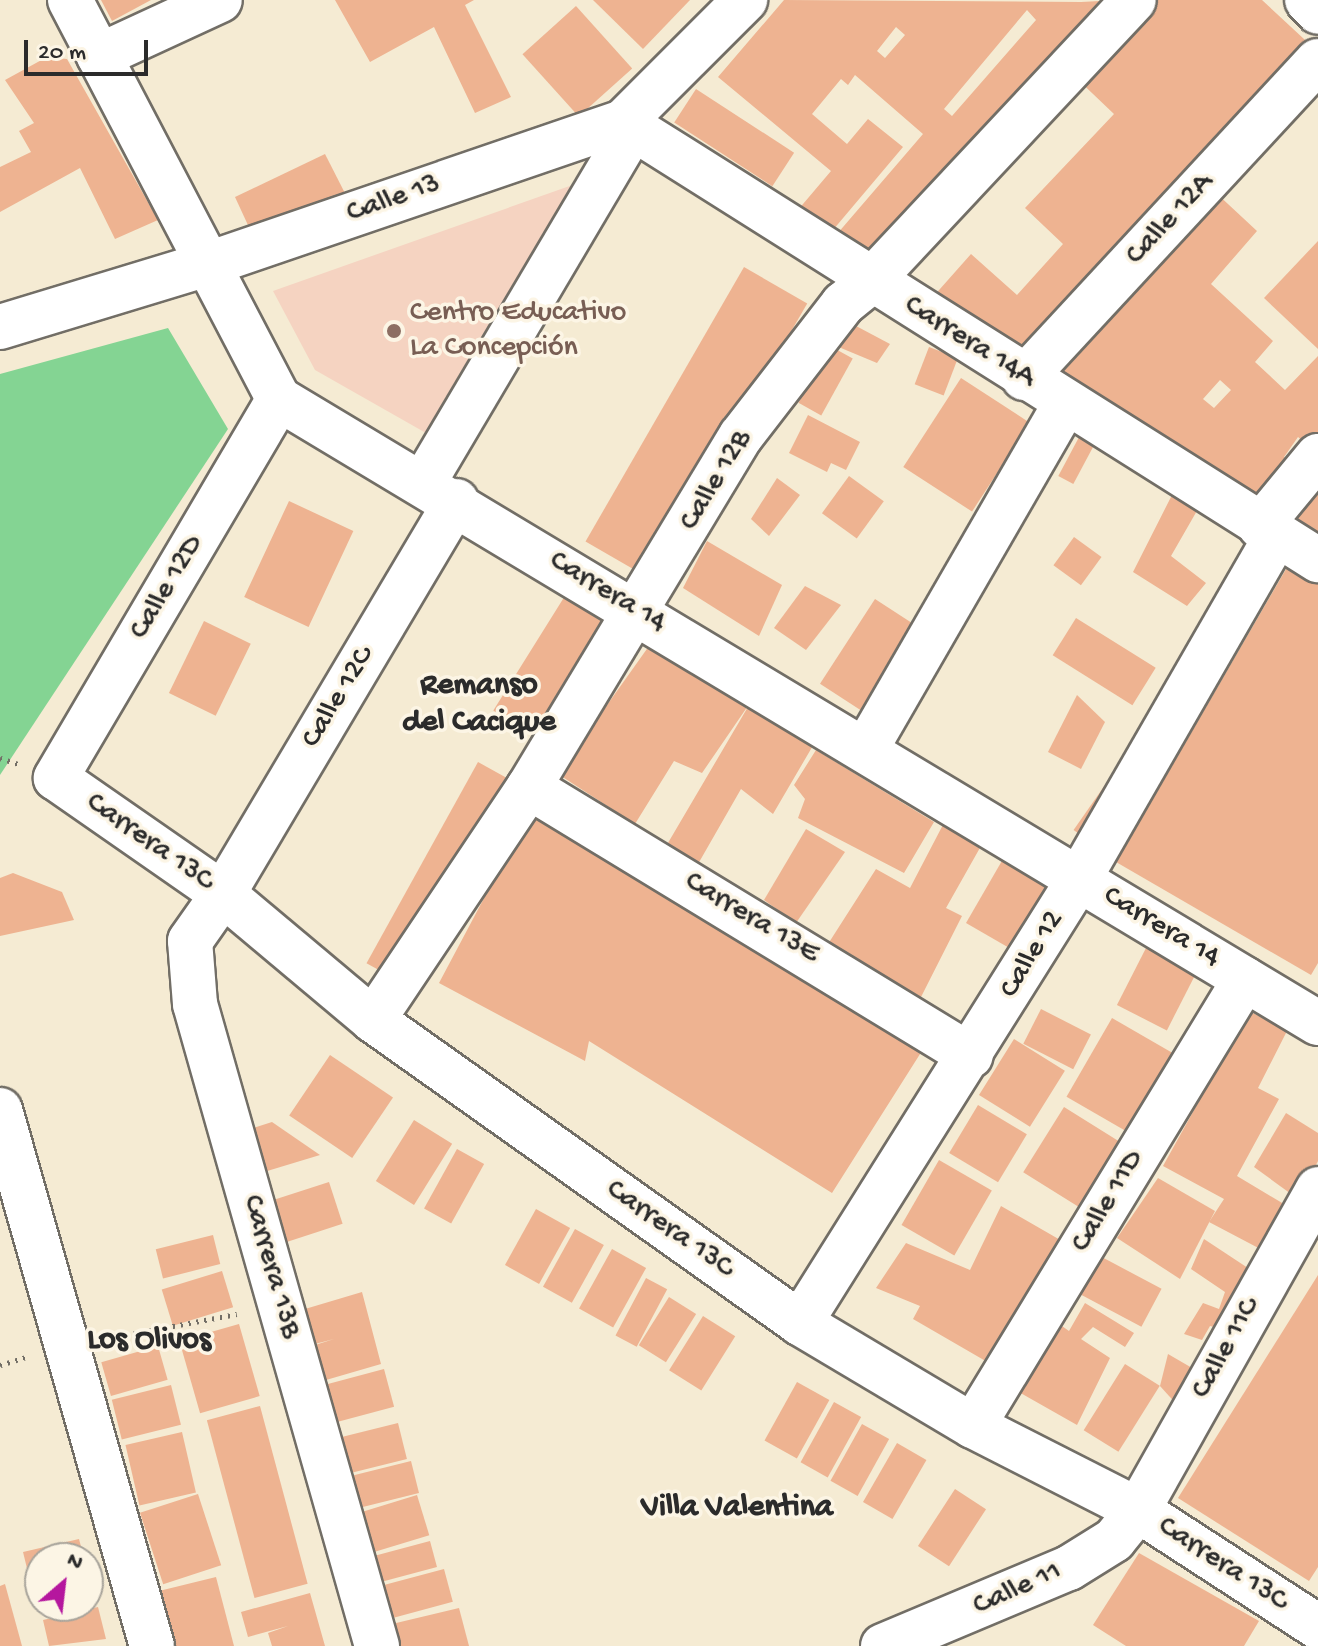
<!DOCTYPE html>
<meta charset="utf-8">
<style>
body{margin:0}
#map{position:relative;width:1318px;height:1646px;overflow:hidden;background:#f5ebd3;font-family:"Gochi Hand",sans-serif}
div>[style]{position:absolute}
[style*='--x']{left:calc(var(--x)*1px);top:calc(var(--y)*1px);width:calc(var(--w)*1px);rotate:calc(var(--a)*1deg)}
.built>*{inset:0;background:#f5d3c1}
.green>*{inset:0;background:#84d493}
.building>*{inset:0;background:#eeb391;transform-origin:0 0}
.path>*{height:5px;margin-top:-2.5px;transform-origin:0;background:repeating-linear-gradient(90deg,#726e66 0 2px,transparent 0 8px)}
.roads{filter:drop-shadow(2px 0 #726e66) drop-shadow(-2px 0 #726e66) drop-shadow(0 2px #726e66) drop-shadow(0 -2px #726e66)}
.minor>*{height:44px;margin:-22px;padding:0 22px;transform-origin:22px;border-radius:22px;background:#fff}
.dots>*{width:22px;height:22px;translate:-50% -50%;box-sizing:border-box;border:4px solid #fcf5e5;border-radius:50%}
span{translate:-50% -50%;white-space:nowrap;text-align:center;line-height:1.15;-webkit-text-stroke:7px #fcf5e5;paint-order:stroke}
.street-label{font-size:30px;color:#2b2b2b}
.education-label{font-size:30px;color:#785e54}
.left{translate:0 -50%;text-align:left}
.neighbourhood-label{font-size:32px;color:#2b2b2b;font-weight:700}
.north{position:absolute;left:24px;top:1542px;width:80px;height:80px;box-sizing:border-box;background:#fcf5e5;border:2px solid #a8a49b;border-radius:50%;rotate:28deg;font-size:22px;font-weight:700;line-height:32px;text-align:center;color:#2b2b2b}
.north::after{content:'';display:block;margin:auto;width:28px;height:36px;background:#b5179e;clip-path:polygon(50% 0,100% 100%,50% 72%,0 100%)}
.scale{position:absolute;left:24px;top:40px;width:124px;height:36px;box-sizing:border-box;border:4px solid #2b2b2b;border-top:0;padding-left:10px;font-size:24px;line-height:28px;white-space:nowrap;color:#2b2b2b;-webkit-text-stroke:6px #fcf5e5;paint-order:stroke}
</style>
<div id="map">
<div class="built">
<div style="clip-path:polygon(581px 182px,433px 437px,315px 370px,273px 291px)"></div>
</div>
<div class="green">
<div style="clip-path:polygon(168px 328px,228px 429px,0 775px,0 374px)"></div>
</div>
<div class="building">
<div style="clip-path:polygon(101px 0,151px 0,112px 21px)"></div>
<div style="clip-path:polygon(335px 0,474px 0,465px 5px,511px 97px,475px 113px,434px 27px,370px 62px)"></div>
<div style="clip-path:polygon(593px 0,690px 0,643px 49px)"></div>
<div style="clip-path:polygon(evenodd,784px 0,1081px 2px,1119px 0,874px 270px,831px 241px,923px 134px,855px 75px,848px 85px,841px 79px,812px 114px,847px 144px,868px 119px,903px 147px,822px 243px,792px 217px,831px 171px,718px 77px,784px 0,1027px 10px,1036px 20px,952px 116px,944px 109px,1027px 10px,784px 0,896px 27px,905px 35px,885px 58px,877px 51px,896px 27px)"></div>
<div style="clip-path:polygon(1140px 0,1262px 0,1318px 52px,1027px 370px,924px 307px,971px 254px,1017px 295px,1063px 244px,1025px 208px,1114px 114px,1071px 73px)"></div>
<div style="left:576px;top:6px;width:84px;height:72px;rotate:48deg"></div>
<div style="clip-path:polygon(47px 57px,67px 59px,158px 220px,115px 239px,80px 168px,0 212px,0 167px,31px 152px,19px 131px,34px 123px,5px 80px)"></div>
<div style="left:696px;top:89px;width:117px;height:40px;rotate:33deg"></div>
<div style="clip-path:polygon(325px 154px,352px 207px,253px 236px,235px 197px)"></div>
<div style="clip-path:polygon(evenodd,1214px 191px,1257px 231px,1211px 284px,1273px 341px,1255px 362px,1285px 390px,1318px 356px,1318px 434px,1307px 445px,1298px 437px,1284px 457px,1296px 467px,1248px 505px,1043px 368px,1214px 191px,1220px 380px,1231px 390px,1214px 408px,1203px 399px,1220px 380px)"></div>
<div style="clip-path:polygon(1318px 241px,1318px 349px,1264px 298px)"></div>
<div style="left:744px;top:267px;width:73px;height:317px;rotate:30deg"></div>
<div style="clip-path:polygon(841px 318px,890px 344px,877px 363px,829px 343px)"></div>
<div style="left:830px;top:346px;width:26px;height:65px;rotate:29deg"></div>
<div style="left:929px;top:347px;width:31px;height:40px;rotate:21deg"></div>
<div style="left:961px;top:378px;width:82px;height:106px;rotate:33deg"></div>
<div style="clip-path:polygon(808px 415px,860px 442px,846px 470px,831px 463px,827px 472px,789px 453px)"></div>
<div style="left:1086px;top:424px;width:17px;height:59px;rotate:28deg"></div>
<div style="clip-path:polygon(1318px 465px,1318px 547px,1277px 516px)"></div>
<div style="left:849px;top:476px;width:43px;height:46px;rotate:36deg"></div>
<div style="clip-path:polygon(777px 478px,800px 495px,769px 536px,751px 519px)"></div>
<div style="clip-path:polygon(1172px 495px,1198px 509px,1171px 556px,1206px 583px,1187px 606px,1133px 572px)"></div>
<div style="left:289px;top:501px;width:71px;height:106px;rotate:25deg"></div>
<div style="left:1074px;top:537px;width:34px;height:35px;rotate:36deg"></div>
<div style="clip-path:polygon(707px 541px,782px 585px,759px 636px,683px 588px)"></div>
<div style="clip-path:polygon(1289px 564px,1318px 580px,1318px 963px,1311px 975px,1116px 862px)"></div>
<div style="clip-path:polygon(805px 586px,841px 605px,806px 650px,774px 628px)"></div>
<div style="left:568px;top:591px;width:52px;height:141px;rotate:32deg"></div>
<div style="left:875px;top:599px;width:56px;height:101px;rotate:33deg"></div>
<div style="left:1076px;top:618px;width:94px;height:44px;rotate:32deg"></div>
<div style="left:204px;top:621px;width:52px;height:80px;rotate:26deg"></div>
<div style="clip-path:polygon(649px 646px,690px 673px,752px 700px,702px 773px,674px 761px,635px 824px,558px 774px)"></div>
<div style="clip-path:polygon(1077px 695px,1105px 722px,1081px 769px,1048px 752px)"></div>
<div style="clip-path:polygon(752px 700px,818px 737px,773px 814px,741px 789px,698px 864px,665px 848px)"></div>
<div style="clip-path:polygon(816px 750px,934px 822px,904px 873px,798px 818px,805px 799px,794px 785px)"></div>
<div style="left:478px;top:762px;width:41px;height:230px;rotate:29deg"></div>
<div style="left:1112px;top:775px;width:19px;height:67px;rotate:35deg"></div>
<div style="clip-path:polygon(535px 802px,927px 1043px,832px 1193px,589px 1041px,585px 1061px,439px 983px)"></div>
<div style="clip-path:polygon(946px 819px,981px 846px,946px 908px,962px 916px,921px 997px,828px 944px,876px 869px,910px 888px)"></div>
<div style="clip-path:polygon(806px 829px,845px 852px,796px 923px,764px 900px)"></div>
<div style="left:1003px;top:859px;width:59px;height:74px;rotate:30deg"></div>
<div style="clip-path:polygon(13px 873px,62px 892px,74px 920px,0 936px,0 878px)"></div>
<div style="left:1146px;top:948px;width:56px;height:64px;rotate:27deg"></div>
<div style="left:1041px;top:1009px;width:56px;height:39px;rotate:27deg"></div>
<div style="clip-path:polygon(1249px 1011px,1287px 1031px,1258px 1088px,1279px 1099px,1237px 1176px,1294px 1210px,1266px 1252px,1209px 1222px,1224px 1199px,1163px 1166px)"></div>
<div style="left:1112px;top:1018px;width:72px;height:91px;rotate:30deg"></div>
<div style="left:1014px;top:1039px;width:60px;height:66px;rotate:32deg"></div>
<div style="left:330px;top:1055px;width:76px;height:73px;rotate:34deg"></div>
<div style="left:978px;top:1105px;width:57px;height:56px;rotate:31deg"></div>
<div style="left:1064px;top:1107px;width:68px;height:77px;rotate:32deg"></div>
<div style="clip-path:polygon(1286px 1113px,1318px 1133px,1318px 1161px,1298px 1199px,1254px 1167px)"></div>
<div style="left:414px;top:1120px;width:45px;height:72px;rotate:32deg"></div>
<div style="clip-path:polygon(272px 1122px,320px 1155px,254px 1175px,241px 1132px)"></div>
<div style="left:457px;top:1149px;width:31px;height:68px;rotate:29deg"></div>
<div style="left:939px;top:1160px;width:61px;height:75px;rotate:30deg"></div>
<div style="clip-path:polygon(1158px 1178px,1215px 1211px,1180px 1279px,1117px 1238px)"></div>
<div style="left:329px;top:1182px;width:44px;height:74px;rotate:72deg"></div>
<div style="clip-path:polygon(1001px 1206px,1062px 1241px,989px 1363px,913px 1319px,920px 1306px,876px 1288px,906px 1243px,970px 1270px)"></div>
<div style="left:536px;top:1209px;width:39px;height:64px;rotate:29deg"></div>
<div style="left:575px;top:1229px;width:33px;height:66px;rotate:29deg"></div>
<div style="left:213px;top:1235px;width:30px;height:59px;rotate:76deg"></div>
<div style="clip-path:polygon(1204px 1239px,1254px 1272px,1222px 1329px,1210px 1326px,1202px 1340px,1184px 1334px,1203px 1303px,1219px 1309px,1225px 1292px,1191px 1269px)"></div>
<div style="left:612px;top:1249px;width:39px;height:68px;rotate:29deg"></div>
<div style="left:1098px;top:1255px;width:72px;height:43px;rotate:28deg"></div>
<div style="left:222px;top:1271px;width:38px;height:63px;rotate:73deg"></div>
<div style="clip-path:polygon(1318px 1275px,1318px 1567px,1309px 1581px,1178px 1498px)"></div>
<div style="left:646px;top:1278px;width:24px;height:65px;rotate:28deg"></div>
<div style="clip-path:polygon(362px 1292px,381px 1364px,326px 1380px,315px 1345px,334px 1339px,315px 1344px,305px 1309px)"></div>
<div style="left:669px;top:1297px;width:32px;height:57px;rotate:32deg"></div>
<div style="clip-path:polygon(1085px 1303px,1134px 1333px,1125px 1347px,1093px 1327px,1081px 1339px,1110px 1358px,1077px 1425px,1017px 1391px,1059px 1324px,1069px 1331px)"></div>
<div style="left:703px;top:1316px;width:38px;height:64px;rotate:32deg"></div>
<div style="left:239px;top:1324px;width:75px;height:62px;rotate:74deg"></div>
<div style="left:158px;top:1346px;width:35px;height:59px;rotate:74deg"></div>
<div style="clip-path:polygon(1168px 1354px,1199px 1372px,1179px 1407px,1160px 1386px)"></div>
<div style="left:1125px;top:1364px;width:41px;height:78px;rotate:32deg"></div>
<div style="left:384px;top:1369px;width:39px;height:60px;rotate:75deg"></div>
<div style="left:797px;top:1382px;width:37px;height:67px;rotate:29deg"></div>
<div style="left:171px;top:1385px;width:41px;height:61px;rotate:76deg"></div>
<div style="left:834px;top:1402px;width:31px;height:69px;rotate:29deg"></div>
<div style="left:260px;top:1406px;width:184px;height:55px;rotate:75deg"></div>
<div style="left:398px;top:1423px;width:37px;height:57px;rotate:76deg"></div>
<div style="left:862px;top:1424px;width:31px;height:65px;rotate:29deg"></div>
<div style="left:182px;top:1432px;width:62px;height:58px;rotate:77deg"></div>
<div style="left:897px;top:1443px;width:34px;height:68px;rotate:30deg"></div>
<div style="left:411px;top:1461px;width:33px;height:60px;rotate:76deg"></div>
<div style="left:955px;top:1489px;width:37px;height:68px;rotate:33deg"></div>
<div style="left:198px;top:1494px;width:75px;height:61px;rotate:72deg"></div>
<div style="left:417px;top:1495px;width:42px;height:62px;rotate:73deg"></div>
<div style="clip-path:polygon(79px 1539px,84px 1558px,40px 1558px,37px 1609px,23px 1552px)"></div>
<div style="left:430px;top:1541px;width:27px;height:61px;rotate:75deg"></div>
<div style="clip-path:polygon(1139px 1553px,1259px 1621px,1244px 1646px,1126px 1646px,1093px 1625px)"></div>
<div style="left:444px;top:1569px;width:34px;height:66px;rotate:75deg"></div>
<div style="clip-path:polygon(216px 1577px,234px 1646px,174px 1646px,159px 1591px)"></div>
<div style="clip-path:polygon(5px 1584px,22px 1646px,0 1646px,0 1586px)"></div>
<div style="clip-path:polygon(310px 1593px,325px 1646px,272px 1646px,268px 1633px,288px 1626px,248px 1637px,241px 1612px)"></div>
<div style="clip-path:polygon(98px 1607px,106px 1639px,49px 1646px,43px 1620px)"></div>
<div style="clip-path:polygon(459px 1608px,469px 1646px,398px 1646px,392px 1624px)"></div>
</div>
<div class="path">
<div style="--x:0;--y:758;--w:19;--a:18"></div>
<div style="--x:110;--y:1338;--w:129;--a:-10.7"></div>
<div style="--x:0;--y:1365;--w:27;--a:-17"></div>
</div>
<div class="roads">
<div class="minor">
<div style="--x:70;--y:0;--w:450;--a:62.4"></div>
<div style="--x:279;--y:399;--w:1212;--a:30.99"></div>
<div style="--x:1307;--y:0;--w:16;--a:47"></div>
<div style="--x:99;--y:56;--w:133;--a:-24.8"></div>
<div style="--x:623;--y:122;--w:822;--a:32.22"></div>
<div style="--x:0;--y:327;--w:220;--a:-16.9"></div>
<div style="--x:211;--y:263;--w:435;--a:-18.9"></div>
<div style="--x:623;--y:122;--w:173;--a:-45"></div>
<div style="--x:1024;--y:378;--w:432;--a:-47.2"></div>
<div style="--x:279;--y:399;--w:440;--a:120.5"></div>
<div style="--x:56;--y:778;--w:203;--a:34.8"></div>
<div style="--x:223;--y:894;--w:196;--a:40"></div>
<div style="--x:373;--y:1020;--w:524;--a:35.36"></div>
<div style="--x:800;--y:1323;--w:201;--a:30.8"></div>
<div style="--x:973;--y:1426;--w:185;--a:27"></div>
<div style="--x:1138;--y:1510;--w:215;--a:33"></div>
<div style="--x:424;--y:482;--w:410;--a:-59.4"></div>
<div style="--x:1260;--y:526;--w:91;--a:-50.4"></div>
<div style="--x:866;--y:749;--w:400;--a:-60"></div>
<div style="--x:529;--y:787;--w:517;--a:31.32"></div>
<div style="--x:373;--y:1020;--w:280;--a:-56.2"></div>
<div style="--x:529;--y:787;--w:410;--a:-58.9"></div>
<div style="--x:741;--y:436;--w:167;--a:-52.3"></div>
<div style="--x:843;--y:304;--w:35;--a:-39"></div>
<div style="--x:870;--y:282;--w:386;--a:-46.9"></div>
<div style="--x:0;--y:1110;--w:557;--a:74.17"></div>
<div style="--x:800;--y:1323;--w:524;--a:-57.86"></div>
<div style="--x:1079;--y:879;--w:396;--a:-60.1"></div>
<div style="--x:973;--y:1426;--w:523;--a:-58.68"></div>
<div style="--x:377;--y:1646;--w:667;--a:-105.83"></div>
<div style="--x:195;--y:1004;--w:63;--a:-94.5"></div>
<div style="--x:190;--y:941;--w:57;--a:-54.9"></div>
<div style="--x:223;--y:894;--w:457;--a:-59.3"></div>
<div style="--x:883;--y:1646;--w:202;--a:-22.8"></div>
<div style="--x:1069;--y:1568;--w:53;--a:-31.9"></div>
<div style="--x:1114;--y:1540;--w:38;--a:-51"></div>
<div style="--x:1138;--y:1510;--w:368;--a:-60.7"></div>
</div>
</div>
<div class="dots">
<div style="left:394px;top:331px;background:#8d6e63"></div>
</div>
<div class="street-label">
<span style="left:394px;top:200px;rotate:-19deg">Calle 13</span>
<span style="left:1171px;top:220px;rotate:-47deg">Calle 12A</span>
<span style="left:969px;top:343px;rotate:32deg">Carrera 14A</span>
<span style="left:717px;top:481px;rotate:-59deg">Calle 12B</span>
<span style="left:168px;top:588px;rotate:-59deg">Calle 12D</span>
<span style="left:607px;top:593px;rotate:31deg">Carrera 14</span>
<span style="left:339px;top:698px;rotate:-59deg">Calle 12C</span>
<span style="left:149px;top:843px;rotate:35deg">Carrera 13C</span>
<span style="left:751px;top:919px;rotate:31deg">Carrera 13E</span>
<span style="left:1161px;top:928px;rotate:31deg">Carrera 14</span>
<span style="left:1033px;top:955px;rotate:-59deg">Calle 12</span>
<span style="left:1109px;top:1202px;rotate:-59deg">Calle 11D</span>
<span style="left:669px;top:1230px;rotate:35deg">Carrera 13C</span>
<span style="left:270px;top:1267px;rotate:74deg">Carrera 13B</span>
<span style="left:1227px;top:1349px;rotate:-61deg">Calle 11C</span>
<span style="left:1222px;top:1565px;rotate:33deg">Carrera 13C</span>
<span style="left:1018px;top:1590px;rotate:-24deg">Calle 11</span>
</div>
<div class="education-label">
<span class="left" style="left:410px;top:331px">Centro Educativo<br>La Concepción</span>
</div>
<div class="neighbourhood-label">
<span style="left:479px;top:705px">Remanso<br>del Cacique</span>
<span style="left:149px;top:1341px">Los Olivos</span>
<span style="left:737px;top:1508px">Villa Valentina</span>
</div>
<div class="north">N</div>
<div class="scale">20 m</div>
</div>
